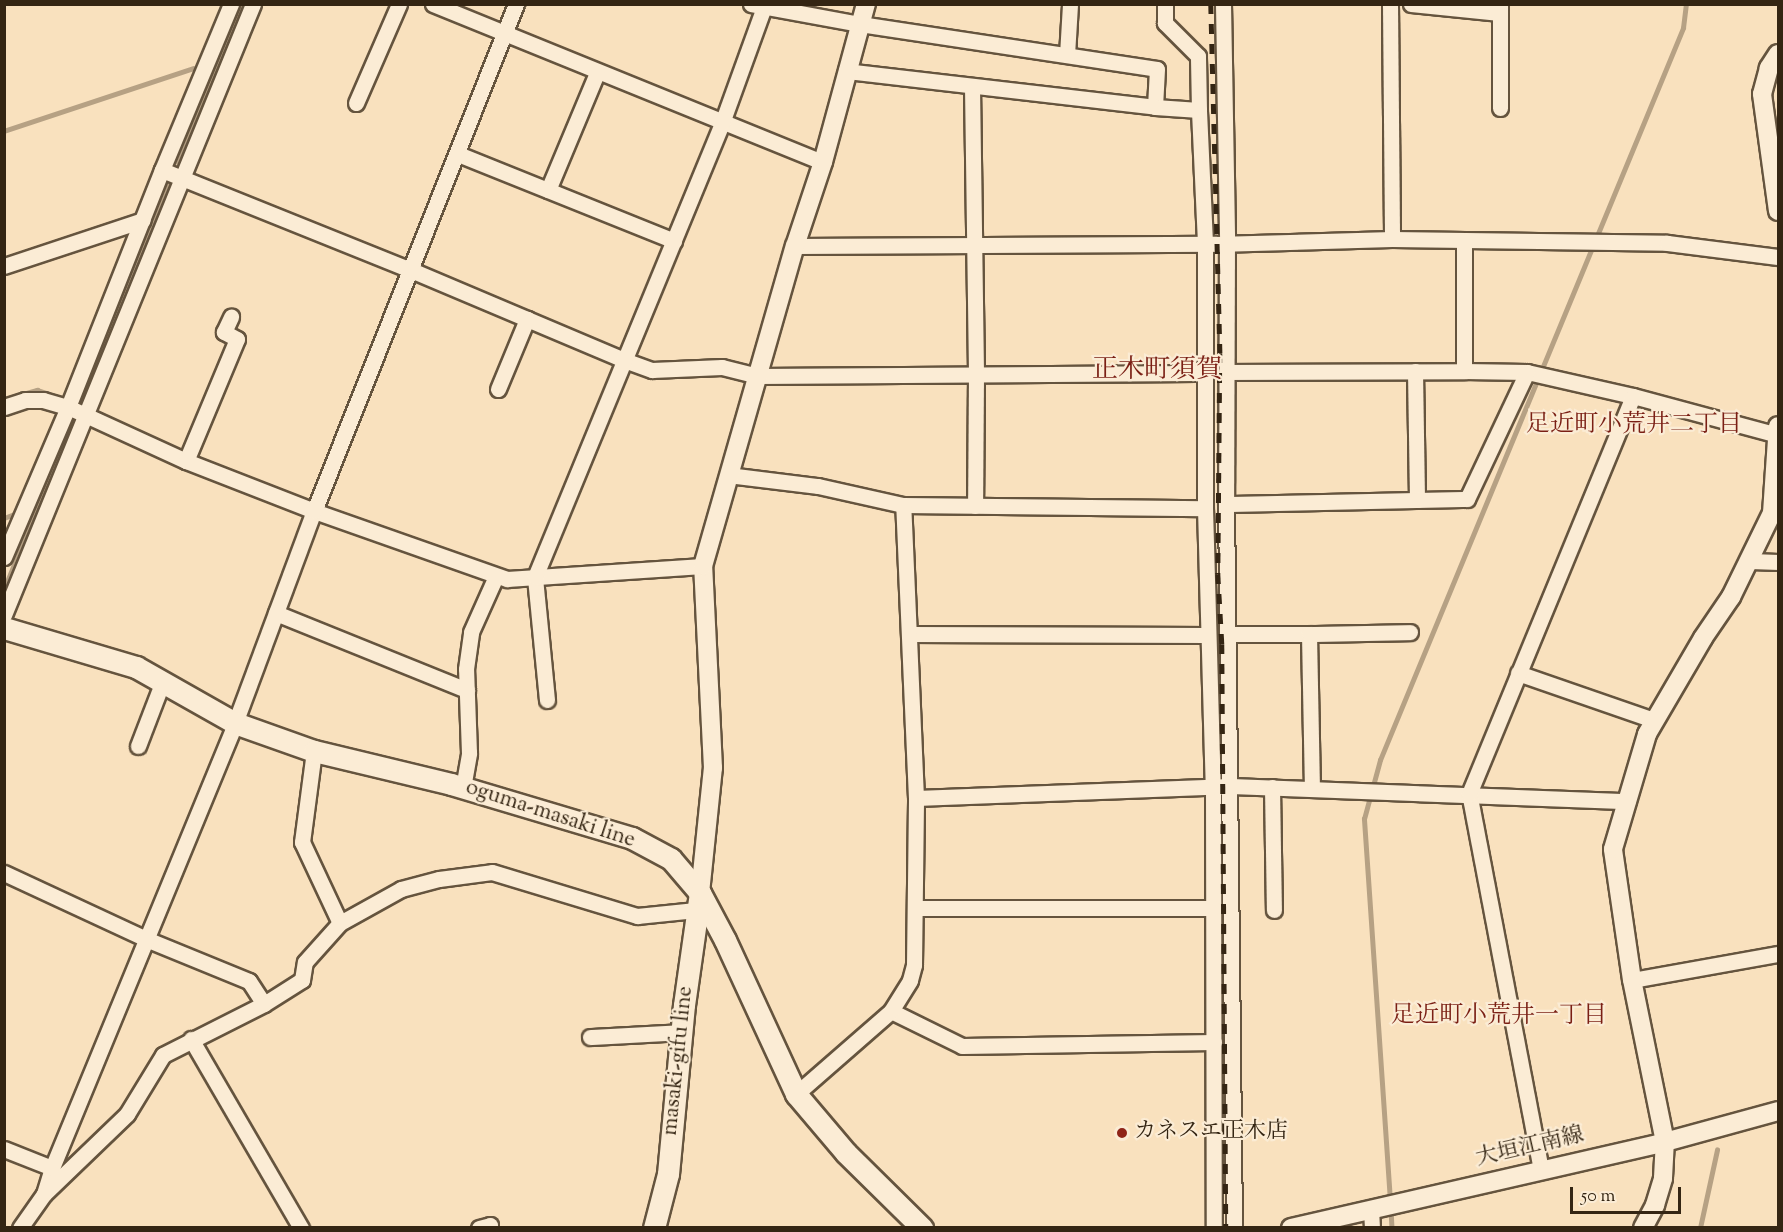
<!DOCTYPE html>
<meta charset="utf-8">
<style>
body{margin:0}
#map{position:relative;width:1783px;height:1232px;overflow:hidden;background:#f9e1be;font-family:"Sorts Mill Goudy","Noto Serif JP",serif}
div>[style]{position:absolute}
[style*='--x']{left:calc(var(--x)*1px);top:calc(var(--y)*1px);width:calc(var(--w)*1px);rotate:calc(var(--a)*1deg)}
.stream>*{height:4.5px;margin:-2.25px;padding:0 2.25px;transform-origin:2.25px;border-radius:2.25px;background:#b6a184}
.roads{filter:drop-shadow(2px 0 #65543e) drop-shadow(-2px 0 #65543e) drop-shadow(0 2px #65543e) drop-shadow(0 -2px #65543e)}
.minor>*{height:15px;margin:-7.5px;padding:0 7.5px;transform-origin:7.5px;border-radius:7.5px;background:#fbecd5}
.tertiary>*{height:18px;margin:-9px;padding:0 9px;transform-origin:9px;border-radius:9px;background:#fbecd5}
.secondary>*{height:21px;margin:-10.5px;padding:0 10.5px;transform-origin:10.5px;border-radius:10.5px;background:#fbecd5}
.rail>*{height:4.5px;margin-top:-2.25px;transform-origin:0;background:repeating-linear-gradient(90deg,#342513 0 10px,transparent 0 20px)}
.dots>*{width:16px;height:16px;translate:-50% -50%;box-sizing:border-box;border:3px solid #fbecd5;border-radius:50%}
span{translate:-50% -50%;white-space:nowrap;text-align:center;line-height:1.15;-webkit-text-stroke:4.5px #fbecd5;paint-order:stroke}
.street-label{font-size:22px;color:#342513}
.poi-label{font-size:22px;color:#342513}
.left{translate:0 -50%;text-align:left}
.neighbourhood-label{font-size:24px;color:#7a1f14}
.quarter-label{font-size:26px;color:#7a1f14}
.frame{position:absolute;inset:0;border:6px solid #342513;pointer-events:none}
.scale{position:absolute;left:1570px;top:1187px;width:111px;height:27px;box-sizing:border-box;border:3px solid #342513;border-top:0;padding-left:8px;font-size:18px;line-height:21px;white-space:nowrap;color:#342513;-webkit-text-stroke:4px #fbecd5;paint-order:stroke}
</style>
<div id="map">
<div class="stream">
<div style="--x:4;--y:131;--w:199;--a:-18.4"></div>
<div style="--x:178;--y:163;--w:172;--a:-67.8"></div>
<div style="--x:23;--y:394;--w:15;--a:-16"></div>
<div style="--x:37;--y:390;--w:13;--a:18"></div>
<div style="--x:79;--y:407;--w:238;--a:-68.1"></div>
<div style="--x:4;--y:518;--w:14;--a:-21"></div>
<div style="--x:4;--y:589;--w:186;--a:-67.9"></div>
<div style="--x:1390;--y:1201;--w:383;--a:-93.9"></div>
<div style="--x:1364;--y:819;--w:61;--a:-74.8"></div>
<div style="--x:1380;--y:760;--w:792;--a:-67.51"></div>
<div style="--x:1683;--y:28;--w:24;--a:-83"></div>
<div style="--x:1391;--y:1209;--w:19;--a:87"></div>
<div style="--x:1700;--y:1228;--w:80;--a:-77.7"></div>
</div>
<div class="roads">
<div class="minor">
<div style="--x:231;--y:4;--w:180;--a:112.6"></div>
<div style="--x:162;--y:170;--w:268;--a:21.9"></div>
<div style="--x:411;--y:270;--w:231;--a:22.9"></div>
<div style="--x:624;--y:360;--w:30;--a:20"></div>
<div style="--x:652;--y:370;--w:70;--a:-2.5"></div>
<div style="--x:722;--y:367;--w:36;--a:14"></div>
<div style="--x:757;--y:376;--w:439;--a:-0.4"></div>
<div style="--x:433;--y:4;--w:421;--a:22.1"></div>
<div style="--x:751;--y:4;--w:111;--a:10.4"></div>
<div style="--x:860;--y:24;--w:300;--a:8.6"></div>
<div style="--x:1157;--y:69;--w:38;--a:93"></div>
<div style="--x:1155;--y:107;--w:44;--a:3.9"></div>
<div style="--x:1199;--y:110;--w:54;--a:-91.1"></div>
<div style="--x:1198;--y:56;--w:47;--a:-135"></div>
<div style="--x:1165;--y:23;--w:19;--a:-90"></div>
<div style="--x:1223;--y:4;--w:239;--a:89"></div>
<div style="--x:1227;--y:243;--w:261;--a:90.2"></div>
<div style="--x:1390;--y:4;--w:235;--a:89.5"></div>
<div style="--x:1411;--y:4;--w:89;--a:5.8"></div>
<div style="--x:1500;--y:4;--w:104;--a:90"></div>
<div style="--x:1067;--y:55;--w:51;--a:-86.6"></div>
<div style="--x:846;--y:71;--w:311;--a:6.6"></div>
<div style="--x:972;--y:86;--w:289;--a:89.2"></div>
<div style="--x:976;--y:375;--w:131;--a:90.4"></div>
<div style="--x:356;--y:103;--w:108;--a:-66.5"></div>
<div style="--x:458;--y:154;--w:233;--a:21.9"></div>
<div style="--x:548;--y:190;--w:127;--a:-67.3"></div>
<div style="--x:795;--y:246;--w:421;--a:-0.3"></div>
<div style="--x:1216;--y:244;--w:176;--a:-1.6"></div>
<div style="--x:1392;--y:239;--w:275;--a:0.8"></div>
<div style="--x:1667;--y:243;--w:112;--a:7.2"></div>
<div style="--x:4;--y:266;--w:146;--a:-18.3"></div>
<div style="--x:1415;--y:371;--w:129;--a:89.1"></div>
<div style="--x:1464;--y:371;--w:63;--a:0.9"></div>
<div style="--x:1527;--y:372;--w:109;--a:12.8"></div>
<div style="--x:1633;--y:396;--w:150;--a:15.1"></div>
<div style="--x:1226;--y:372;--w:238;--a:-0.2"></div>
<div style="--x:1464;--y:371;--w:131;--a:-90"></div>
<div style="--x:498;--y:389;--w:76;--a:-67.5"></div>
<div style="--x:4;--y:407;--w:22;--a:-18"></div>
<div style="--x:25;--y:400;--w:18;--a:0"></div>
<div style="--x:43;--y:400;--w:26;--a:16"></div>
<div style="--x:68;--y:407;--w:130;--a:24.6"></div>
<div style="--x:186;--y:461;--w:137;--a:21.3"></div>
<div style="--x:314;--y:511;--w:205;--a:19.4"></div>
<div style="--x:507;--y:579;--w:196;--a:-3.8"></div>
<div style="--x:186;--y:461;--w:132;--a:-67.3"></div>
<div style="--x:237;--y:339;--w:15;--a:-152"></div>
<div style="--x:224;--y:332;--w:17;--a:-65"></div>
<div style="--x:728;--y:475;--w:91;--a:7"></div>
<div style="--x:818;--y:486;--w:87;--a:12.6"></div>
<div style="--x:903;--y:505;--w:302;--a:0.6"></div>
<div style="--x:1205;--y:508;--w:265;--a:-90"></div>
<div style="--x:1205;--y:243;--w:133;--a:-92.6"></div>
<div style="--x:1205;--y:508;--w:279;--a:88.4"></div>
<div style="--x:1213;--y:787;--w:441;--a:89.9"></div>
<div style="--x:4;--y:557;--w:163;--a:-66.9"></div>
<div style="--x:68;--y:407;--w:255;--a:-68.4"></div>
<div style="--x:1751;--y:561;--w:27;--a:2"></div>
<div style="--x:276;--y:613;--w:206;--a:22"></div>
<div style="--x:4;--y:615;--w:660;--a:-67.83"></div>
<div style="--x:909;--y:634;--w:299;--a:0.2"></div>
<div style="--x:1228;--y:634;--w:81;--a:0"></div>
<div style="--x:1309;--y:634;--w:154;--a:88.9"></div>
<div style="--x:1309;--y:634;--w:101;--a:-1.1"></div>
<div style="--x:1518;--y:673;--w:144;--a:19.1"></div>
<div style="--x:547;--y:700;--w:124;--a:-95.6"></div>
<div style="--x:535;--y:577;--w:491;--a:-67.6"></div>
<div style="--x:722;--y:123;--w:127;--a:-70.1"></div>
<div style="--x:138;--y:746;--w:70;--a:-69"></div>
<div style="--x:314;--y:751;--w:92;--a:97.5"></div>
<div style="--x:302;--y:842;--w:89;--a:64.9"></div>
<div style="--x:1272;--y:787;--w:123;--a:89.1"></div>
<div style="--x:463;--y:788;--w:36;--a:-80"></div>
<div style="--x:469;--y:753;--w:84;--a:-92"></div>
<div style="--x:466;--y:669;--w:37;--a:-82"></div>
<div style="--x:471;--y:632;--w:61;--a:-65.9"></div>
<div style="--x:916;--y:798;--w:315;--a:-2.2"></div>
<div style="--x:1231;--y:786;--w:397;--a:2.2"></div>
<div style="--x:4;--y:873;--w:157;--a:24.9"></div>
<div style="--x:146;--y:939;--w:111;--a:22.2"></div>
<div style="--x:249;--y:981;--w:27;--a:57"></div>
<div style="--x:915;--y:908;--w:298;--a:0"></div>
<div style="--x:1632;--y:980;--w:148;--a:-10.1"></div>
<div style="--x:891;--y:1011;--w:79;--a:26.2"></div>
<div style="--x:962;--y:1046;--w:252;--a:-0.9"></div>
<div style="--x:590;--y:1037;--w:91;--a:-3.1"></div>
<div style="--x:191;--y:1039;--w:219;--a:59.8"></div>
<div style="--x:796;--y:1094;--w:126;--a:-41.1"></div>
<div style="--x:891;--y:1011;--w:36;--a:-58"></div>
<div style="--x:910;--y:980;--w:16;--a:-75"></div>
<div style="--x:914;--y:965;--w:167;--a:-89.3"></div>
<div style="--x:916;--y:798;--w:293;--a:-92.5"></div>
<div style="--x:4;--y:1149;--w:52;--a:21.6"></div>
<div style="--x:1541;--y:1170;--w:383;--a:-100.8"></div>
<div style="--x:1469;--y:794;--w:430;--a:-67.6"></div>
<div style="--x:44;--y:1194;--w:27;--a:-73"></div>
<div style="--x:52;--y:1168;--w:481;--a:-67.6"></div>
<div style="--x:235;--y:723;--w:226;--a:-69.6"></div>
<div style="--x:314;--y:511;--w:546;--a:-68.28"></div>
<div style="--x:1371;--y:1209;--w:19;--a:87"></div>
<div style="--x:20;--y:1228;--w:42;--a:-54.8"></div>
<div style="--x:44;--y:1194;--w:115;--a:-43.9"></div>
<div style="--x:127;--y:1114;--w:69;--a:-58.6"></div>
<div style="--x:163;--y:1055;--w:113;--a:-26.8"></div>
<div style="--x:264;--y:1004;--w:45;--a:-32.3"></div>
<div style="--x:302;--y:980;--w:18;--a:-81"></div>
<div style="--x:305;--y:962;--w:52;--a:-48.1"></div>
<div style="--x:340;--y:923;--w:70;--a:-29.1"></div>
<div style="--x:401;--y:889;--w:39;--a:-15"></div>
<div style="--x:439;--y:879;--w:53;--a:-7.5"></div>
<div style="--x:492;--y:872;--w:152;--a:16.9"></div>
<div style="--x:637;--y:916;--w:59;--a:-5.8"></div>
<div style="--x:479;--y:1228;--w:11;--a:-15"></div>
<div style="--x:490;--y:1225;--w:3;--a:90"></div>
<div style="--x:1234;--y:1228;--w:724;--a:-90.63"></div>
<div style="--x:1226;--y:504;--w:241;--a:-1.2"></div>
<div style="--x:1467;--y:499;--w:140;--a:-64.7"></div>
</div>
<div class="tertiary">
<div style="--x:1778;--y:54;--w:17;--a:123"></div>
<div style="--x:1769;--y:68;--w:27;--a:105"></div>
<div style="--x:1762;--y:94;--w:118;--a:82.2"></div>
<div style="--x:700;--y:893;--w:126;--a:-84.1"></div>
<div style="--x:713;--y:768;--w:202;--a:-92.8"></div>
<div style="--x:703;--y:566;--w:333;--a:-74"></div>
<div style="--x:795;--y:246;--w:89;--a:-71.6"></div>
<div style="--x:823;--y:162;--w:164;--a:-74.8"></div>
<div style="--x:1291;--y:1228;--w:384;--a:-12.9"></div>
<div style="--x:1665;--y:1142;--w:117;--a:-15.3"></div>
<div style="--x:1643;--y:1228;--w:26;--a:-62"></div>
<div style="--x:1655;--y:1205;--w:28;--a:-73"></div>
<div style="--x:1663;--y:1178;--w:36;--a:-87"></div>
<div style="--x:1665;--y:1142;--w:165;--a:-101.5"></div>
<div style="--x:1632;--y:980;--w:132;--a:-98.3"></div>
<div style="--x:1613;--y:849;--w:120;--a:-73.5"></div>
<div style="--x:1647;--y:734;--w:111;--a:-59.7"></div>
<div style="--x:1703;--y:638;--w:50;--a:-55.7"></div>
<div style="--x:1731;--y:597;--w:93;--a:-64"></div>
<div style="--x:1772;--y:513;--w:87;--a:-86.1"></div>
</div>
<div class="secondary">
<div style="--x:4;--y:628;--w:138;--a:16.5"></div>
<div style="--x:136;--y:667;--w:114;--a:29.5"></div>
<div style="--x:235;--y:723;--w:84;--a:19.5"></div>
<div style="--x:314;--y:751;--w:141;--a:13.5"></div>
<div style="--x:451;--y:784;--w:189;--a:16.6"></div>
<div style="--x:632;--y:838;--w:44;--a:28.3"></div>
<div style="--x:671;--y:859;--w:45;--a:49.5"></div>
<div style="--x:700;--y:893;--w:53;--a:62"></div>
<div style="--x:725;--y:940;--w:170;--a:65.2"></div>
<div style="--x:796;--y:1094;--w:77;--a:49.7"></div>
<div style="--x:846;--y:1153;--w:107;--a:44.6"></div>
<div style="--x:654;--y:1228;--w:56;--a:-75.5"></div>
<div style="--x:668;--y:1174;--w:170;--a:-84.6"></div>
<div style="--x:684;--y:1005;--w:113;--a:-81.9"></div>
</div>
</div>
<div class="rail">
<div style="--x:1211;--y:4;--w:349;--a:88.5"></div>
<div style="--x:1220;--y:353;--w:221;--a:90.5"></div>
<div style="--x:1218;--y:574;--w:70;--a:86.7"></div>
<div style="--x:1222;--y:644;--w:584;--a:89.61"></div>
</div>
<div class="dots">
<div style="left:1122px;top:1133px;background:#8f2418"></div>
</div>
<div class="street-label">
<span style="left:550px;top:815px;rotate:18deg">oguma-masaki line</span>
<span style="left:679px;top:1061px;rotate:-84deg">masaki-gifu line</span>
<span style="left:1530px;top:1148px;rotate:-13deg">大垣江南線</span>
</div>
<div class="poi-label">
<span class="left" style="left:1134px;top:1133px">カネスエ正木店</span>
</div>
<div class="neighbourhood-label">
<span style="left:1634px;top:426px">足近町小荒井二丁目</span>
<span style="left:1499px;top:1017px">足近町小荒井一丁目</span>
</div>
<div class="quarter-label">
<span style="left:1157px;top:371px">正木町須賀</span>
</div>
<div class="frame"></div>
<div class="scale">50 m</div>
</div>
